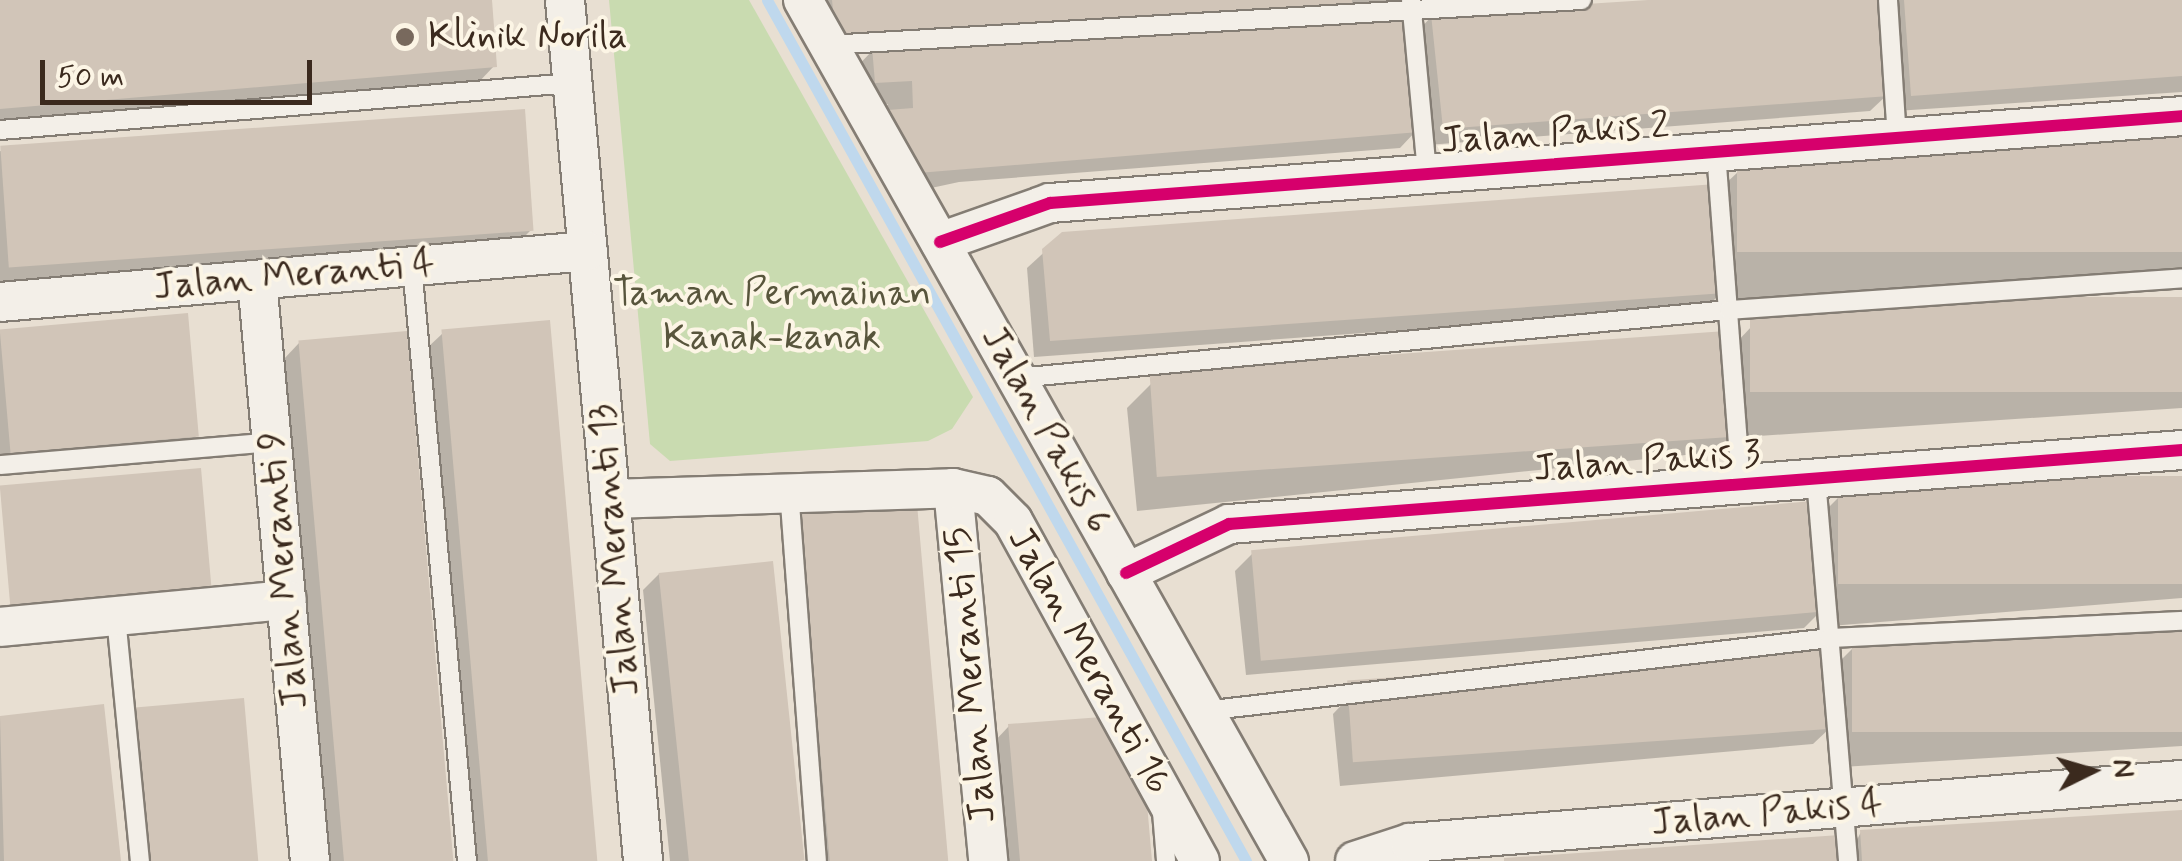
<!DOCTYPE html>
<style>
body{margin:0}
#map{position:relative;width:2182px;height:861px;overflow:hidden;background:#e8dfd2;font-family:Mynerve,sans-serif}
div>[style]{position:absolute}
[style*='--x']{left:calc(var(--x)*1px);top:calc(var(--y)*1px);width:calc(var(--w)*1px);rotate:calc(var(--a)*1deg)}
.green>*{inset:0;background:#c9dbb0}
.shadow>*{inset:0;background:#0003}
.stream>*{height:11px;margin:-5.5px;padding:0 5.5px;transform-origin:5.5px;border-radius:5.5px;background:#bfd8ed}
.building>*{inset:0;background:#d1c5b8;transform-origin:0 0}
.roads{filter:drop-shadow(2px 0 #847d74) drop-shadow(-2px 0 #847d74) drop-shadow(0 2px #847d74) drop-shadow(0 -2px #847d74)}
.service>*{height:18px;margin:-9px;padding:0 9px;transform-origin:9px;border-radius:9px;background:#f3efe8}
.minor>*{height:38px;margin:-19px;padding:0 19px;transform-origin:19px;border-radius:19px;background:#f3efe8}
.cycleway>*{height:12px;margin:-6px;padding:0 6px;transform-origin:6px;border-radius:6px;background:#d6006c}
.dots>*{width:28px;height:28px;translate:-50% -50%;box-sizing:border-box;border:5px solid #fcf5e5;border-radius:50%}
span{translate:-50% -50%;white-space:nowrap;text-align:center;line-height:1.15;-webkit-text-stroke:8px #fcf5e5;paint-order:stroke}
.poi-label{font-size:38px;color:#3b2a1e}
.left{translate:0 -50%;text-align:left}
.street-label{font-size:38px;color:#3b2a1e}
.park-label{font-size:38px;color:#58553c}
.north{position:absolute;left:2042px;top:721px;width:100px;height:100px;-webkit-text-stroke:8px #fcf5e5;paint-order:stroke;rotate:85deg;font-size:28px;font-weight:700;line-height:40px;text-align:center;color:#3b2a1e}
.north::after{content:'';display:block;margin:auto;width:35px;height:45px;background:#3b2a1e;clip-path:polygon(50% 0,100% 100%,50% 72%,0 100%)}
.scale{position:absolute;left:40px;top:60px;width:272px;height:45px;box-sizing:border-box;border:5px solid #3b2a1e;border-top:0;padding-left:12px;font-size:30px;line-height:35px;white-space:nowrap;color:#3b2a1e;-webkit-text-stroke:8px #fcf5e5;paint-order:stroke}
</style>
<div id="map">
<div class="green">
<div style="clip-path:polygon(609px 0,749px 0,973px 397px,952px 429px,928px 441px,670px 461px,650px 444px)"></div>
</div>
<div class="shadow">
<div style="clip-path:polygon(0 0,489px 0,494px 66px,478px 83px,0 123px)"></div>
<div style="clip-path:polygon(815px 0,1398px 0,1384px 14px,1416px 131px,1400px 148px,959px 182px,894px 196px,866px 136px,888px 104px,852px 106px,850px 74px,872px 51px,820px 55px)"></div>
<div style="clip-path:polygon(1673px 0,1879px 0,1887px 95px,1870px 111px,1427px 145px,1416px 33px,1432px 16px)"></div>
<div style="clip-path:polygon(1887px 0,2182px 0,2182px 92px,1896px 111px)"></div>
<div style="clip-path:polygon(2182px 138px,2182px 267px,1733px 305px,1722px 187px,1739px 171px)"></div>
<div style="clip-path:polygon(0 151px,531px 230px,514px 247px,0 291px)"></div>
<div style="clip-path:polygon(1714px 187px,1722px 292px,1706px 308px,1034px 357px,1027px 268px,1063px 235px)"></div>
<div style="clip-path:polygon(2182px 299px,2182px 408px,1744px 437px,1736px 343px,1752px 326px)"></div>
<div style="clip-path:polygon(0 332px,196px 436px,179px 453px,0 468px)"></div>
<div style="clip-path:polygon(443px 333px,590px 861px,469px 861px,426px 349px)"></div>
<div style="clip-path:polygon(299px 343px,446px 861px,325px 861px,283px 360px)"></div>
<div style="clip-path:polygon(1151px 384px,1731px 436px,1715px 452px,1137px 511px,1127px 408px)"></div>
<div style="clip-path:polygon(2182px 478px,2182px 598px,1830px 626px,1823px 513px,1839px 497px)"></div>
<div style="clip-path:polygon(801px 517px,947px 861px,816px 861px,785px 534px)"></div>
<div style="clip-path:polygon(1252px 554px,1821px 611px,1804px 628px,1246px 675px,1235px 571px)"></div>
<div style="clip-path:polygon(660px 573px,800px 861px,670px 861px,643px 590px)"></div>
<div style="clip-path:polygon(2182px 630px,2182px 746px,1842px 767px,1837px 664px,1853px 648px)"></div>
<div style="clip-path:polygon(1349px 697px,1830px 728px,1813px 744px,1340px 786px,1333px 714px)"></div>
<div style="clip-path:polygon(102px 707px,117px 861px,0 861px,0 718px)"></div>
<div style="clip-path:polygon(136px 708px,255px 861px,132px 861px,120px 725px)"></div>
<div style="clip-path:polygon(1009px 726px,1146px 861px,1003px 861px,993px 743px)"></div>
<div style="clip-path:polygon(2182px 812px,2182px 861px,1846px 861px,1861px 832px)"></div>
</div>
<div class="stream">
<div style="--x:767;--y:0;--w:985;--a:60.91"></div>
</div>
<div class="building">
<div style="clip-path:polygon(0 0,492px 0,497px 67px,0 109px)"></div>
<div style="clip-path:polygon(832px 0,1352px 0,1352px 3px,836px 40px)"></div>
<div style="clip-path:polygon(1648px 0,1881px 0,1889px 96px,1443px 129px,1431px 14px)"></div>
<div style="clip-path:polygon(1904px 0,2182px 0,2182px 76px,1911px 96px)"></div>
<div style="clip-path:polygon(1409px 15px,1419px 132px,918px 173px,888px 110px,913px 108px,912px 81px,875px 83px,872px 47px)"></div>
<div style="left:525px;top:109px;width:122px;height:526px;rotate:86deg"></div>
<div style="left:2182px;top:136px;width:116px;height:445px;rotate:90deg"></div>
<div style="clip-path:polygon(1716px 184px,1725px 293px,1050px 341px,1042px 249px,1062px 232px)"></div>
<div style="left:2182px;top:297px;width:95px;height:432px;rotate:90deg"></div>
<div style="left:188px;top:313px;width:124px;height:189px;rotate:85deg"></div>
<div style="left:550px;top:320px;width:543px;height:109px;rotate:85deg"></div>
<div style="left:407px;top:331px;width:532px;height:109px;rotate:85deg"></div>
<div style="left:1726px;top:331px;width:106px;height:578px;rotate:86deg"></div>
<div style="left:201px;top:468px;width:125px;height:202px;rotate:85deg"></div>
<div style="left:2182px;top:476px;width:108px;height:344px;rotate:90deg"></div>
<div style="left:1813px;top:501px;width:111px;height:564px;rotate:85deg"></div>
<div style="left:917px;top:504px;width:359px;height:118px;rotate:85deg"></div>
<div style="left:773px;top:561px;width:301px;height:115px;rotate:84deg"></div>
<div style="left:2182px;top:628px;width:104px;height:330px;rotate:90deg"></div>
<div style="left:1826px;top:647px;width:82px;height:480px;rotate:86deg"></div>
<div style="left:244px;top:698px;width:164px;height:109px;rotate:85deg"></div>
<div style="clip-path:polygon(104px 704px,121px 861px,4px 861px,0 716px)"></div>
<div style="clip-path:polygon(1115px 716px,1145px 781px,1152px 861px,1020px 861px,1008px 724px)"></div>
<div style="clip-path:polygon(2182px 810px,2182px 861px,1862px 861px,1860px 830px)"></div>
<div style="clip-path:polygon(1840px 835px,1842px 861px,1504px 861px,1504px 858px)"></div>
</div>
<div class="roads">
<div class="service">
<div style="--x:1411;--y:0;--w:175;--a:84.7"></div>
<div style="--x:1888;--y:0;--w:138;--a:86.3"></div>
<div style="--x:828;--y:45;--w:755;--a:-3.42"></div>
<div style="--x:0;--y:130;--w:574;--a:-4.7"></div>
<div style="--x:1716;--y:152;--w:333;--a:85.7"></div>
<div style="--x:412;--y:266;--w:598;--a:84.72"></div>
<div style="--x:1017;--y:378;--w:715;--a:-5.46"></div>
<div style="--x:1729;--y:310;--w:454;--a:-4"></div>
<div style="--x:0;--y:465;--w:273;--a:-4.8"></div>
<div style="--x:1816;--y:479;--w:383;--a:85.2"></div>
<div style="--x:789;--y:490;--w:372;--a:85.7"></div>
<div style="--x:116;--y:617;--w:245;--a:84.4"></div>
<div style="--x:1204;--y:711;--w:630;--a:-6.65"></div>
<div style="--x:1830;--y:638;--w:352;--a:-2.8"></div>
<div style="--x:1162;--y:812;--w:49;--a:85.3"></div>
</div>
<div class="minor">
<div style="--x:565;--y:0;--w:865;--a:84.82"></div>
<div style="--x:803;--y:0;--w:989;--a:60.56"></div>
<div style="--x:940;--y:242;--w:117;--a:-19.5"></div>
<div style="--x:1050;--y:203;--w:1135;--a:-4.39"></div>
<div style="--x:257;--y:280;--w:583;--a:84.79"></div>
<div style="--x:0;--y:302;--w:590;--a:-4.96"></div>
<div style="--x:953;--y:488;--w:375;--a:84.6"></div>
<div style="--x:610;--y:499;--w:343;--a:-1.8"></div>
<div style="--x:953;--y:488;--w:36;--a:13"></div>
<div style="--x:988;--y:496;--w:35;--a:45"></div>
<div style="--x:1013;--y:521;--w:388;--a:61.2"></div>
<div style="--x:1126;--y:573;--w:114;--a:-25.4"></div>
<div style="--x:1229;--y:524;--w:956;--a:-4.44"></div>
<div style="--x:0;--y:627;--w:288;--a:-5.4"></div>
<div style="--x:1355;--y:861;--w:58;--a:-18.1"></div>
<div style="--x:1410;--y:843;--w:775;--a:-4.67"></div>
</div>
</div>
<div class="cycleway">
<div style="--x:940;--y:242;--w:117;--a:-19.5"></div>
<div style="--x:1050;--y:203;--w:1135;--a:-4.39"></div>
<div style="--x:1126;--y:573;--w:114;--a:-25.4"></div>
<div style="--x:1229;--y:524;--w:956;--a:-4.44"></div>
</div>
<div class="dots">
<div style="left:405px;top:37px;background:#78695d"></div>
</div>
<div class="poi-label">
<span class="left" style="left:428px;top:37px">Klinik Norila</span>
</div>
<div class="street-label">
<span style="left:1555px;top:134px;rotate:-4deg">Jalan Pakis 2</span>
<span style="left:294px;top:276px;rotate:-5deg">Jalan Meranti 4</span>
<span style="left:1046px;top:430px;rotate:61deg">Jalan Pakis 6</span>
<span style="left:1647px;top:462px;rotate:-4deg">Jalan Pakis 3</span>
<span style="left:615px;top:550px;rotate:-95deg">Jalan Meranti 13</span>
<span style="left:284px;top:570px;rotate:-95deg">Jalan Meranti 9</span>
<span style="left:1089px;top:661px;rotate:61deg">Jalan Meranti 16</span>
<span style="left:971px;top:675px;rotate:-95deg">Jalan Meranti 15</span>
<span style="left:1767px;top:814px;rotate:-5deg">Jalan Pakis 4</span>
</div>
<div class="park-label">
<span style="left:772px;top:316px">Taman Permainan<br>Kanak-kanak</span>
</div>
<div class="north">N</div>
<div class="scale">50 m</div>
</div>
